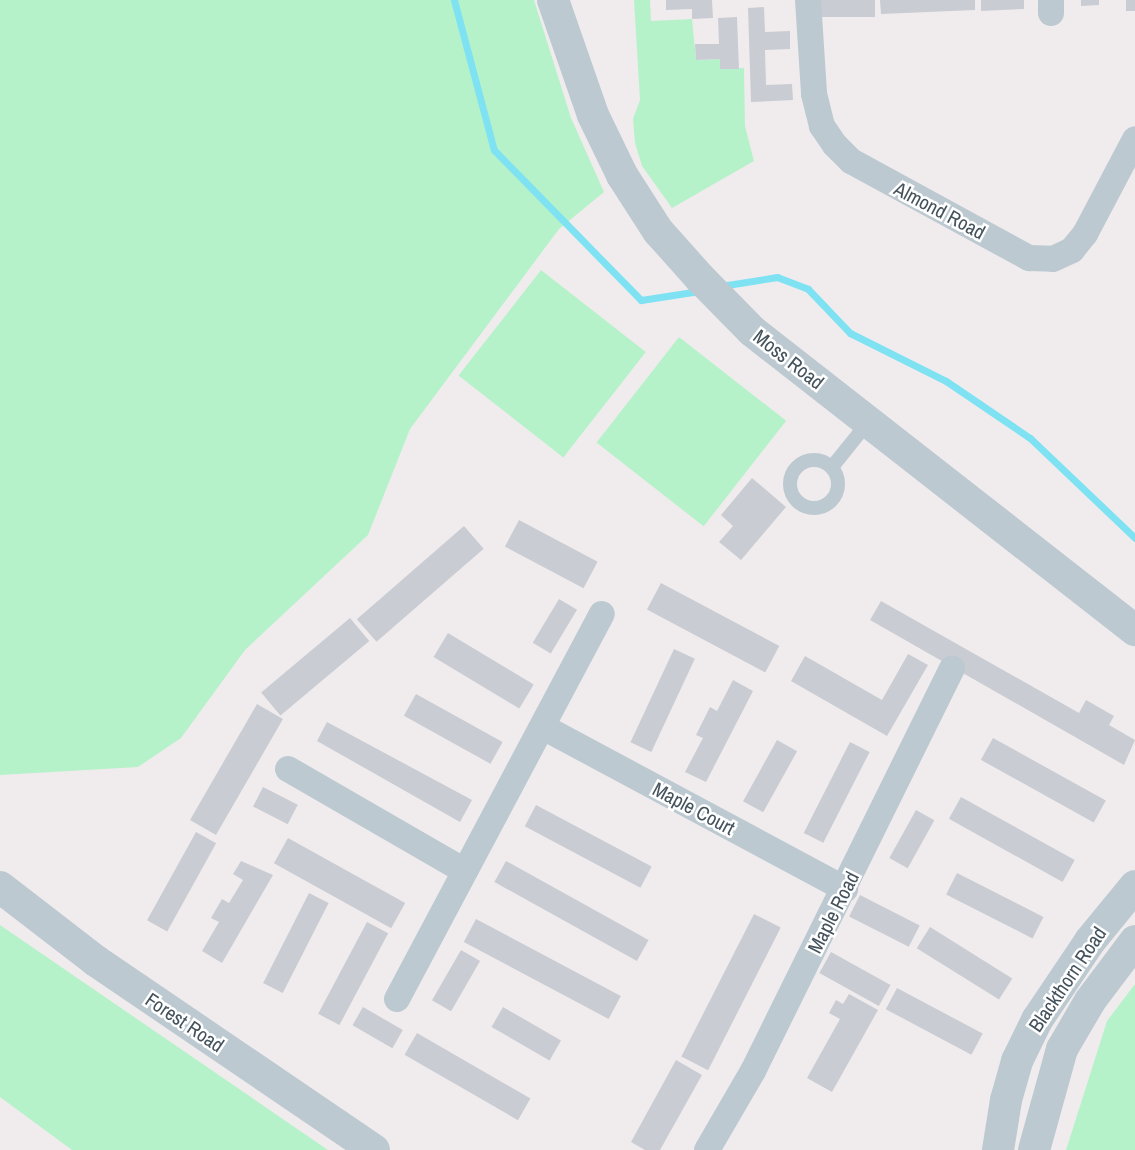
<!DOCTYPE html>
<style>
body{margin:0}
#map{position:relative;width:1135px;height:1150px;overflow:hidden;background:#f0eced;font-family:"Archivo Narrow",sans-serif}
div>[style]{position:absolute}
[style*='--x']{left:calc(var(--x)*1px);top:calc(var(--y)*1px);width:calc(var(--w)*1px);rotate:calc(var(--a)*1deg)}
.green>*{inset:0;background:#b6f2c9;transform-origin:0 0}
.stream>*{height:7px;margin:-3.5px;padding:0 3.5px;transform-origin:3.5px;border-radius:3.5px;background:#7fe2f3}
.building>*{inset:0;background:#c9ccd2;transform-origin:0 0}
.service>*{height:14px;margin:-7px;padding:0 7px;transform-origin:7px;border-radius:7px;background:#bcc9d1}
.service>.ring{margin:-7px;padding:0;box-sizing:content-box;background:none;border:14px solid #bcc9d1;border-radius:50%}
.minor>*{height:26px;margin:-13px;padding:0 13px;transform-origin:13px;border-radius:13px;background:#bcc9d1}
.tertiary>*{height:32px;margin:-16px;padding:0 16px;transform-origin:16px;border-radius:16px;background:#bcc9d1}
span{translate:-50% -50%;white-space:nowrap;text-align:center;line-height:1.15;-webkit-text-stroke:5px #fff;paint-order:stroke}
.street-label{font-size:20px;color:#44525c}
</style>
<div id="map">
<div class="green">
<div style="clip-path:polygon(0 0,534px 0,571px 118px,604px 192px,559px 229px,410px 429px,368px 535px,245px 650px,181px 738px,138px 767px,0 775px)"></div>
<div style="clip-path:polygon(634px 0,650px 0,651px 21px,692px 19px,696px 60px,720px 59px,720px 69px,744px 68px,745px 126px,754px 161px,672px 208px,642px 166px,635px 143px,633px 119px,640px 100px)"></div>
<div style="left:541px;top:270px;width:133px;height:134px;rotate:38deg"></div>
<div style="left:679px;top:337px;width:136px;height:134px;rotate:38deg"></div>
<div style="clip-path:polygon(0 925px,328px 1150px,72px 1150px,0 1097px)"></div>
<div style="clip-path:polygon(1135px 984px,1135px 1150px,1066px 1150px,1107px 1021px)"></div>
</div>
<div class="stream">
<div style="--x:454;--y:0;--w:155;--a:75.1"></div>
<div style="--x:494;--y:150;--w:210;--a:45.6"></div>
<div style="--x:641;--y:300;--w:59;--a:-8.8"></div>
<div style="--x:721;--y:286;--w:57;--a:-9.1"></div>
<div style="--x:777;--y:277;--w:33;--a:21"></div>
<div style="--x:808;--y:289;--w:61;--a:46.3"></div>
<div style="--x:850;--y:333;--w:107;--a:26.6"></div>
<div style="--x:946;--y:381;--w:102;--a:34.2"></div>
<div style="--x:1030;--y:438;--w:145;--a:43.6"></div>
</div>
<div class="building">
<div style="clip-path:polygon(666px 0,712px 0,713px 18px,692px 19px,692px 9px,666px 10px)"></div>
<div style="left:820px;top:0;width:55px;height:17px"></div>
<div style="clip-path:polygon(880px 0,975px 0,975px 10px,881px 14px)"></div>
<div style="clip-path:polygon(981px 0,1024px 0,1024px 9px,981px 11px)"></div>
<div style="clip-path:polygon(1081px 0,1099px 0,1099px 5px,1081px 6px)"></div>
<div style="left:1126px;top:0;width:9px;height:11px"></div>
<div style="clip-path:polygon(764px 7px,765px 32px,790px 31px,790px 49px,765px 50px,766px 85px,792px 84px,793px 100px,751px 102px,748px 8px)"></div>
<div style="clip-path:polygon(737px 17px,739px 69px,720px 69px,720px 59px,696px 60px,695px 44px,719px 44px,718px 18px)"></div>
<div style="clip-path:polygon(752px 478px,786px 507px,741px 560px,719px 542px,733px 526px,721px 515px)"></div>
<div style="left:519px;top:520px;width:89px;height:30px;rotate:28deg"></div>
<div style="left:464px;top:526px;width:30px;height:142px;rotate:49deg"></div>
<div style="left:661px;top:583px;width:134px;height:30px;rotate:28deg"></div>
<div style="left:559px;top:599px;width:21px;height:51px;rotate:31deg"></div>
<div style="clip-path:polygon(881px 601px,1079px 713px,1086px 700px,1114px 716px,1109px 725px,1135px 740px,1124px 765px,870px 620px)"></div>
<div style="left:350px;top:618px;width:30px;height:116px;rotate:50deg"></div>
<div style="left:448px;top:633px;width:100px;height:28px;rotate:31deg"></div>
<div style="left:674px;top:649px;width:23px;height:103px;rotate:25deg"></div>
<div style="clip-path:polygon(908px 654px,928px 665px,887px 736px,791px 681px,805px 656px,882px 700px)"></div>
<div style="clip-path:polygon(733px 680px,753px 691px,706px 782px,685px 772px,703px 738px,696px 735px,710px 707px,717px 711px)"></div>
<div style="left:416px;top:694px;width:99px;height:25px;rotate:29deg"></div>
<div style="left:257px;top:704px;width:30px;height:134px;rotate:30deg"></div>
<div style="clip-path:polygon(327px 722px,472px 800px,460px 822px,317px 741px)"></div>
<div style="left:993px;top:738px;width:129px;height:25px;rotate:29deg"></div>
<div style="left:777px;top:740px;width:23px;height:70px;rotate:29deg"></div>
<div style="left:850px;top:742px;width:22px;height:102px;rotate:27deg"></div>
<div style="left:263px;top:787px;width:39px;height:22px;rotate:27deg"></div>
<div style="left:961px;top:797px;width:130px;height:25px;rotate:29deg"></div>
<div style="left:536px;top:805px;width:131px;height:24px;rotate:28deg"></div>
<div style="left:916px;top:810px;width:21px;height:55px;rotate:29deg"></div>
<div style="left:196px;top:832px;width:23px;height:101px;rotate:29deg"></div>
<div style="left:288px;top:838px;width:134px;height:29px;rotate:29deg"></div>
<div style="clip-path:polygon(241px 861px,273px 875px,222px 963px,202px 951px,219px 922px,211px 918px,222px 899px,229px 903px,243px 880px,233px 874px)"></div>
<div style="left:506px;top:861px;width:163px;height:24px;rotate:29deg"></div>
<div style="left:957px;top:873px;width:97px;height:24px;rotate:27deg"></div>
<div style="left:309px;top:893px;width:22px;height:101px;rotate:27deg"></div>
<div style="left:860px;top:895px;width:67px;height:24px;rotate:27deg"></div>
<div style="left:754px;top:914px;width:30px;height:160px;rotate:27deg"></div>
<div style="left:476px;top:919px;width:164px;height:26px;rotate:28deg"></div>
<div style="left:367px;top:922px;width:24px;height:104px;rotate:28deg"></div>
<div style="left:930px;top:927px;width:97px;height:25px;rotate:32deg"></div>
<div style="left:461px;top:950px;width:22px;height:58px;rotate:30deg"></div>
<div style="left:831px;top:952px;width:68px;height:24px;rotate:29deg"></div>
<div style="left:897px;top:988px;width:97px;height:24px;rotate:28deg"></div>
<div style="clip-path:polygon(849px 994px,878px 1010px,832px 1092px,807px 1078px,840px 1019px,829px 1013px,836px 1000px,843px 1004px)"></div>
<div style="left:363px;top:1007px;width:46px;height:21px;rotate:30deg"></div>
<div style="left:503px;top:1007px;width:67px;height:23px;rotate:30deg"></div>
<div style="left:417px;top:1033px;width:131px;height:25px;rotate:30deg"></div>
<div style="clip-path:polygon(676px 1060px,702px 1075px,660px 1150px,645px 1150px,631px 1142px)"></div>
</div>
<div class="service">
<div class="ring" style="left:790px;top:460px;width:34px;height:34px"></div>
<div style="--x:832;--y:467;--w:59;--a:-51.2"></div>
</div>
<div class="minor">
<div style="--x:808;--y:0;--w:94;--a:86.3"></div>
<div style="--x:814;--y:94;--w:33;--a:76"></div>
<div style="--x:822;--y:126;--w:23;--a:56"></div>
<div style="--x:835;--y:145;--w:23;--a:45"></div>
<div style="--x:851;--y:161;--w:203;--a:28.6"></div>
<div style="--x:1029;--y:258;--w:24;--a:2"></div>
<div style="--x:1053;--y:259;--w:21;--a:-25"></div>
<div style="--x:1072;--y:250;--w:21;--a:-51"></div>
<div style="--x:1085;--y:234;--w:107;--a:-62.2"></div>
<div style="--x:1051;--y:0;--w:13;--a:90"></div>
<div style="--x:543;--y:727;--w:343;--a:28.2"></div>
<div style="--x:288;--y:769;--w:204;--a:30"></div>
<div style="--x:397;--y:999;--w:436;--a:-62"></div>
<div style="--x:707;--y:1150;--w:91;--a:-59.8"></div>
<div style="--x:753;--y:1071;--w:449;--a:-63.7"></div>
</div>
<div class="tertiary">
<div style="--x:553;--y:0;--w:122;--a:70.8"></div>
<div style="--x:593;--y:115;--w:67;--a:64.2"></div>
<div style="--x:622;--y:175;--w:67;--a:57.3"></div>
<div style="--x:658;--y:231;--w:63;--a:48.2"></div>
<div style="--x:700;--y:278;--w:74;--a:45.5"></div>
<div style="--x:752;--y:331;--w:486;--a:38"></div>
<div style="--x:0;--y:887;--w:121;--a:37.6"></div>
<div style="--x:96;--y:961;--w:336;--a:34.2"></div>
<div style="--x:998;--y:1150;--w:51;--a:-80.9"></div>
<div style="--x:1006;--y:1100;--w:41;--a:-74.2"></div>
<div style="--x:1017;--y:1061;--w:46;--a:-64"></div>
<div style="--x:1037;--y:1020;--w:95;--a:-56.1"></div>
<div style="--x:1090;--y:941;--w:71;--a:-50.7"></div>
<div style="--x:1034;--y:1150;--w:105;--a:-74.5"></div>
<div style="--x:1062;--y:1049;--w:56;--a:-59.7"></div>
<div style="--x:1090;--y:1001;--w:75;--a:-53.1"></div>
</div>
<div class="street-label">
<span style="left:940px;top:210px;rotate:28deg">Almond Road</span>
<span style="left:789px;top:359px;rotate:38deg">Moss Road</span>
<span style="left:694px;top:808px;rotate:28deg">Maple Court</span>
<span style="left:833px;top:912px;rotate:-63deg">Maple Road</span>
<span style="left:1067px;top:979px;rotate:-56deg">Blackthorn Road</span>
<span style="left:185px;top:1022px;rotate:34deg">Forest Road</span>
</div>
</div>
